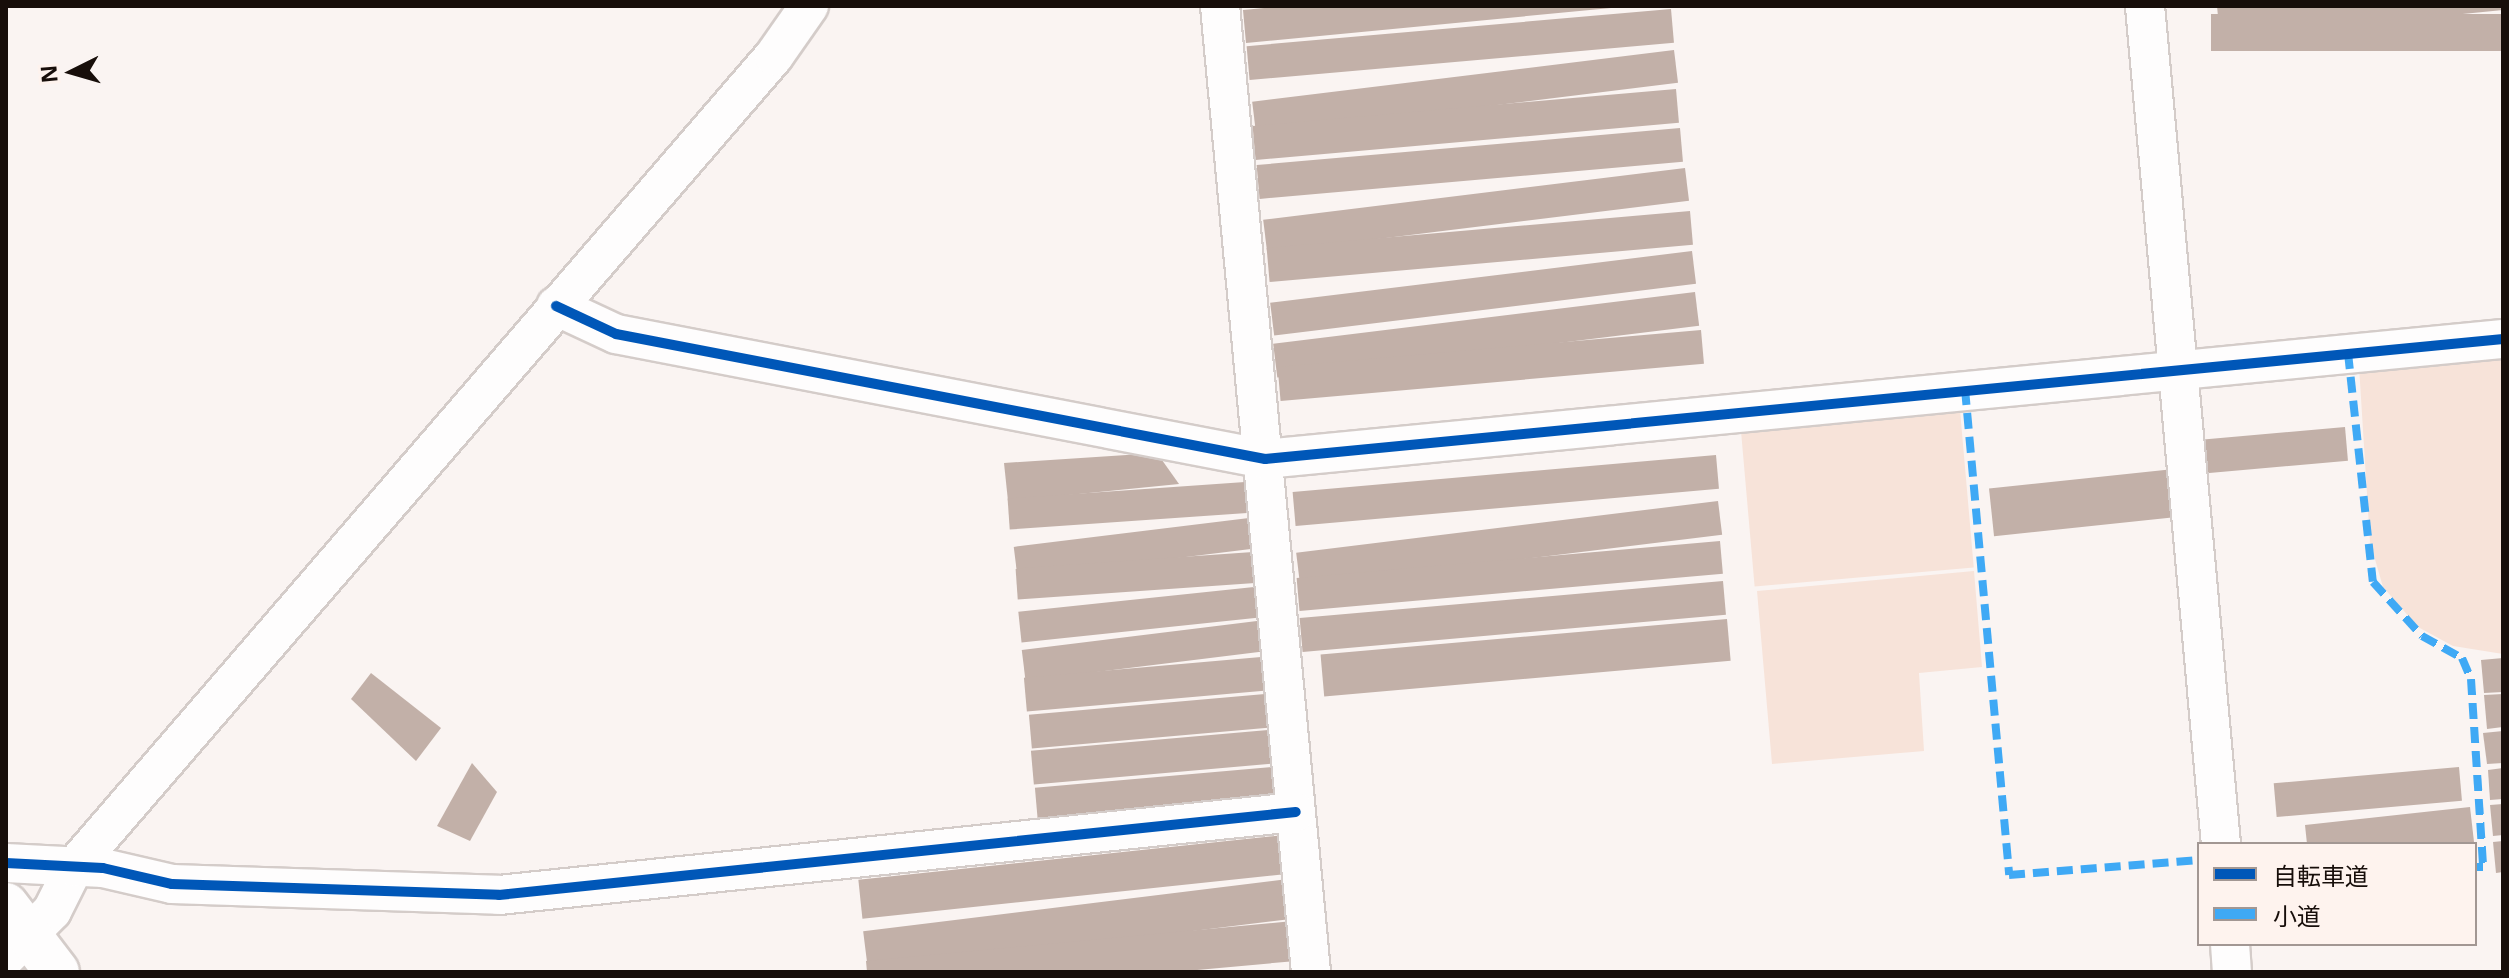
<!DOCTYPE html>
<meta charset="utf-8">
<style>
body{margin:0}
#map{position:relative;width:2509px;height:978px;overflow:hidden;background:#faf4f2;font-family:"Noto Sans","Noto Sans JP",sans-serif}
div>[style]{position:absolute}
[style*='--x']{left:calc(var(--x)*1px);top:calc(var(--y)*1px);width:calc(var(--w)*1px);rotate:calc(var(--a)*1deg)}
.green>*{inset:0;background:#f7e3d9;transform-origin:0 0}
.building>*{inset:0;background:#c2b0a8;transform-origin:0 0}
.roads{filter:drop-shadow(2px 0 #d4ccc9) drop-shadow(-2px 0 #d4ccc9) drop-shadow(0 2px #d4ccc9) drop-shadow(0 -2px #d4ccc9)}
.street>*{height:38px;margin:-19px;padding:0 19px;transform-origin:19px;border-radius:19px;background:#fefdfd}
.highway>*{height:44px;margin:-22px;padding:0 22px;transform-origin:22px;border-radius:22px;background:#fefdfd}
.quiet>*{height:8px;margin-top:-4px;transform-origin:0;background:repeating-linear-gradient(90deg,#3fa9f5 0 16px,transparent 0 24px)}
.cycleway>*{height:10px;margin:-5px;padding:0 5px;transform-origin:5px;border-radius:5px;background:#0057b8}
span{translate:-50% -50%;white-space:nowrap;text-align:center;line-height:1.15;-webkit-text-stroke:6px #fef3ee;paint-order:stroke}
.frame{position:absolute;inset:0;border:8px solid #170e0a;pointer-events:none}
.legend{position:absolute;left:2197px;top:842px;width:280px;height:104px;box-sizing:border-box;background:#fef3ee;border:2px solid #a29793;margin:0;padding:10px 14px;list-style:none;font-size:24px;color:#170e0a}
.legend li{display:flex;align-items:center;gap:16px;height:40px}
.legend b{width:40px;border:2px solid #a29793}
.north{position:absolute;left:32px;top:32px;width:80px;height:80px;-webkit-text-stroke:6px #fef3ee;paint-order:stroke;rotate:265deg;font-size:22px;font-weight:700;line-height:32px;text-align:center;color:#170e0a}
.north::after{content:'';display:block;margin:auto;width:28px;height:36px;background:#170e0a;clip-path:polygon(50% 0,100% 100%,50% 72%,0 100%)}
</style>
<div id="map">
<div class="green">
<div style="clip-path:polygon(2503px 353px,2503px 654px,2453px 646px,2418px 627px,2383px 587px,2370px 542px,2359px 366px)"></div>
<div style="left:1960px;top:410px;width:158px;height:220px;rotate:85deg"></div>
<div style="clip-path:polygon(1974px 571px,1982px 667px,1919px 673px,1924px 751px,1772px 764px,1757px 591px)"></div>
</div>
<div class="building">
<div style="clip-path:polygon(1284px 6px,1611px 6px,1611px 8px,1246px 43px,1243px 10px)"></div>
<div style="clip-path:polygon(2217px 6px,2503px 6px,2503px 10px,2220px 38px)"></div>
<div style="left:1671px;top:9px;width:34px;height:426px;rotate:85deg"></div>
<div style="left:2503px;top:14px;width:37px;height:292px;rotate:90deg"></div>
<div style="left:1674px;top:50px;width:33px;height:425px;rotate:83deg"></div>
<div style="left:1676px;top:89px;width:34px;height:425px;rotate:85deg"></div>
<div style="left:1680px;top:128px;width:34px;height:425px;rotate:85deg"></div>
<div style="left:1685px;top:168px;width:33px;height:425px;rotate:83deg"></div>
<div style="left:1690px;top:211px;width:34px;height:425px;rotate:85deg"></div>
<div style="left:1692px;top:251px;width:33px;height:425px;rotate:83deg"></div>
<div style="left:1695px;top:292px;width:34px;height:425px;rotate:83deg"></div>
<div style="left:1701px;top:330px;width:34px;height:425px;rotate:85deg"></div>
<div style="left:2345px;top:427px;width:34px;height:142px;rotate:85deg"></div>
<div style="clip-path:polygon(1157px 453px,1179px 484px,1008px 501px,1004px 463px)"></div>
<div style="left:1716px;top:455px;width:34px;height:425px;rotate:85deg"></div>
<div style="left:2174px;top:469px;width:48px;height:186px;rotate:84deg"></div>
<div style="left:1245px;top:482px;width:31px;height:238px;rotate:86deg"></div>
<div style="left:1718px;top:501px;width:34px;height:425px;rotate:83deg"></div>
<div style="left:1249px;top:518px;width:31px;height:237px;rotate:83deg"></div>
<div style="left:1720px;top:541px;width:33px;height:425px;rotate:85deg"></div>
<div style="left:1253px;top:552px;width:31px;height:238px;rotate:86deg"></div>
<div style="left:1723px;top:581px;width:34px;height:425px;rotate:85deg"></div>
<div style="left:1254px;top:587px;width:31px;height:237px;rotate:84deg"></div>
<div style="left:1727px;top:619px;width:42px;height:408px;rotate:85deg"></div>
<div style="left:1257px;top:621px;width:31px;height:237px;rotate:83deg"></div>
<div style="left:1261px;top:657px;width:34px;height:238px;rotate:85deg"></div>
<div style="clip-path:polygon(2503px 658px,2503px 692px,2484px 693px,2481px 660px)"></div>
<div style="clip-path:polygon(371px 673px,441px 728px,416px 761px,351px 699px)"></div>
<div style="left:1265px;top:694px;width:34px;height:237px;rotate:85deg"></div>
<div style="clip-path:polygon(2503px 694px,2503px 727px,2487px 729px,2484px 695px)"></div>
<div style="left:1268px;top:730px;width:34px;height:238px;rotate:85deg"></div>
<div style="clip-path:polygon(2503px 731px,2503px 763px,2487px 764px,2483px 733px)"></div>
<div style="clip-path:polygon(472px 763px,497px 792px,470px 841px,437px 826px)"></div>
<div style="left:1272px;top:767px;width:34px;height:238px;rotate:85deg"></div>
<div style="left:2459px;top:767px;width:34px;height:186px;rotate:85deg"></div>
<div style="clip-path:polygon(2503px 768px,2503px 799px,2490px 800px,2488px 770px)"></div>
<div style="clip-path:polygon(2503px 804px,2503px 835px,2493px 836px,2490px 805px)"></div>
<div style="clip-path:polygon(2470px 807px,2474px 842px,2307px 844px,2305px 825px)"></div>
<div style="left:1285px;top:835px;width:39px;height:429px;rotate:84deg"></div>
<div style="clip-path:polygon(2503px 841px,2503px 872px,2496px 873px,2493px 842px)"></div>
<div style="left:1288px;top:879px;width:40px;height:428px;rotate:83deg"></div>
<div style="clip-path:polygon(1293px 921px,1296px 961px,1175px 972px,867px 972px,866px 961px)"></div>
</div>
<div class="roads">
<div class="street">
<div style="--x:1220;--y:6;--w:970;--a:84.62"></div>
<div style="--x:2145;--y:6;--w:841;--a:84.82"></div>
<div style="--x:556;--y:306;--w:66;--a:25"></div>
<div style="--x:616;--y:334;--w:661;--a:10.9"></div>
<div style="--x:1265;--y:459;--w:1244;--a:-5.54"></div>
<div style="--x:6;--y:863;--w:97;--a:3"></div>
<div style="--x:103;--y:868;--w:71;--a:13.1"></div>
<div style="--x:172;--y:884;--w:327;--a:1.9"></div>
<div style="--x:499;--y:895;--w:801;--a:-5.95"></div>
<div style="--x:2230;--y:944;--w:28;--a:86"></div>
<div style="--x:6;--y:957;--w:65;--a:-45"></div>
<div style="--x:52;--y:911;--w:49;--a:-63.4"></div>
<div style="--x:74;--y:867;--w:1071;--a:-49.2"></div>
<div style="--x:774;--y:56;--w:61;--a:-55"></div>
</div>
<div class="highway">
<div style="--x:6;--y:905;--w:84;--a:52.7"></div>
</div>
</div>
<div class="quiet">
<div style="--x:2348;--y:353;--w:230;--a:83.8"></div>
<div style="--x:2373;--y:582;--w:73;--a:47.8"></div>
<div style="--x:2422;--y:636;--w:46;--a:28.8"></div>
<div style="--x:2462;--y:658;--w:23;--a:67"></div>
<div style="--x:2471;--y:679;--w:188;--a:86.3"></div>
<div style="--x:2483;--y:867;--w:8;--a:180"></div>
<div style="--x:1965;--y:389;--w:488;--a:84.8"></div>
<div style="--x:2009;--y:875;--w:191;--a:-4.5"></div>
</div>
<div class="cycleway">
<div style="--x:556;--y:306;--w:66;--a:25"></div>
<div style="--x:616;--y:334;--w:661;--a:10.9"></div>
<div style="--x:1265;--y:459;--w:1244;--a:-5.54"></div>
<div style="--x:6;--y:863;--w:97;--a:3"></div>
<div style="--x:103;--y:868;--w:71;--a:13.1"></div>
<div style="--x:172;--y:884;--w:327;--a:1.9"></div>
<div style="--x:499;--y:895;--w:801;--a:-5.95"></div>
</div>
<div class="frame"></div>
<ul class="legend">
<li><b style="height:10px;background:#0057b8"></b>自転車道</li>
<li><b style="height:10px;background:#3fa9f5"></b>小道</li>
</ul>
<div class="north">N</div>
</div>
